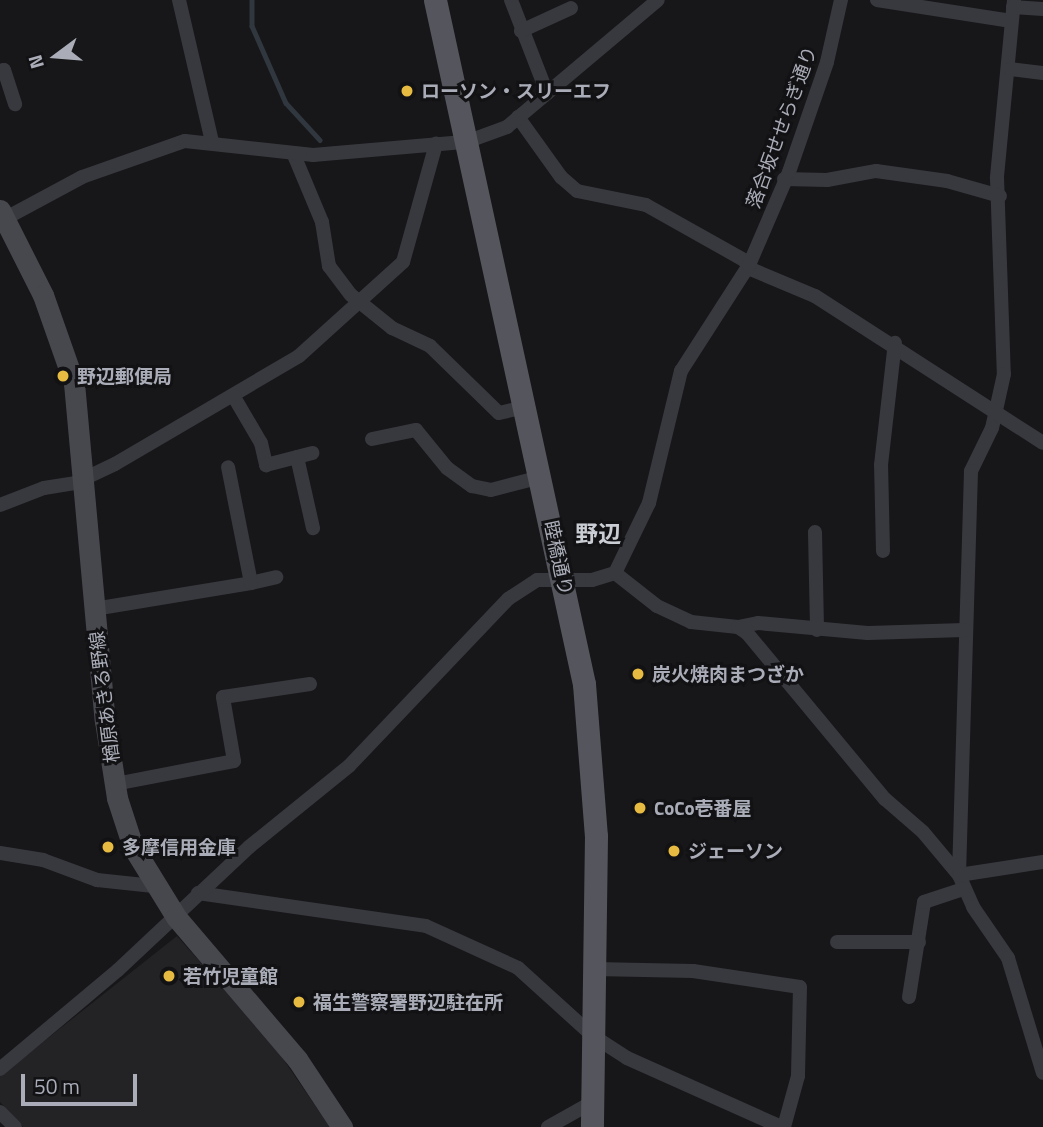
<!DOCTYPE html>
<meta charset="utf-8">
<style>
body{margin:0}
#map{position:relative;width:1043px;height:1127px;overflow:hidden;background:#171719;font-family:"Titillium Web","Noto Sans JP",sans-serif}
div>[style]{position:absolute}
[style*='--x']{left:calc(var(--x)*1px);top:calc(var(--y)*1px);width:calc(var(--w)*1px);rotate:calc(var(--a)*1deg)}
.built>*{inset:0;background:#232326}
.stream>*{height:4.5px;margin:-2.25px;padding:0 2.25px;transform-origin:2.25px;border-radius:2.25px;background:#30373e}
.minor>*{height:14px;margin:-7px;padding:0 7px;transform-origin:7px;border-radius:7px;background:#38393e}
.secondary>*{height:21px;margin:-10.5px;padding:0 10.5px;transform-origin:10.5px;border-radius:10.5px;background:#47484e}
.primary>*{height:23px;margin:-11.5px;padding:0 11.5px;transform-origin:11.5px;border-radius:11.5px;background:#55565d}
.dots>*{width:19px;height:19px;translate:-50% -50%;box-sizing:border-box;border:4px solid #121214;border-radius:50%}
span{translate:-50% -50%;white-space:nowrap;text-align:center;line-height:1.15;-webkit-text-stroke:6px #121214;paint-order:stroke}
.poi-label{font-size:19px;color:#aaadb8;font-weight:700}
.left{translate:0 -50%;text-align:left}
.street-label{font-size:19px;color:#aaadb8}
.quarter-label{font-size:23px;color:#cbcdd4;font-weight:700}
.north{position:absolute;left:21px;top:21px;width:70px;height:70px;-webkit-text-stroke:5px #121214;paint-order:stroke;rotate:254deg;font-size:19px;font-weight:700;line-height:28px;text-align:center;color:#aaadb8}
.north::after{content:'';display:block;margin:auto;width:24px;height:32px;background:#aaadb8;clip-path:polygon(50% 0,100% 100%,50% 72%,0 100%)}
.scale{position:absolute;left:21px;top:1074px;width:116px;height:32px;box-sizing:border-box;border:4px solid #aaadb8;border-top:0;padding-left:9px;font-size:21px;line-height:24px;white-space:nowrap;color:#aaadb8;-webkit-text-stroke:5px #121214;paint-order:stroke}
</style>
<div id="map">
<div class="built">
<div style="clip-path:polygon(177px 936px,270px 1040px,330px 1127px,23px 1127px,0 1102px,0 1076px)"></div>
</div>
<div class="stream">
<div style="--x:252;--y:0;--w:26;--a:90"></div>
<div style="--x:252;--y:26;--w:84;--a:66.2"></div>
<div style="--x:286;--y:103;--w:50;--a:47.4"></div>
</div>
<div class="minor">
<div style="--x:179;--y:0;--w:146;--a:76.9"></div>
<div style="--x:511;--y:0;--w:100;--a:68.8"></div>
<div style="--x:877;--y:0;--w:136;--a:8.9"></div>
<div style="--x:1014;--y:0;--w:179;--a:95.5"></div>
<div style="--x:997;--y:178;--w:196;--a:88"></div>
<div style="--x:1004;--y:374;--w:55;--a:102.5"></div>
<div style="--x:992;--y:428;--w:48;--a:116"></div>
<div style="--x:971;--y:471;--w:404;--a:91.7"></div>
<div style="--x:959;--y:875;--w:35;--a:66"></div>
<div style="--x:973;--y:907;--w:62;--a:55.5"></div>
<div style="--x:1008;--y:958;--w:120;--a:73.1"></div>
<div style="--x:1013;--y:7;--w:30;--a:4"></div>
<div style="--x:521;--y:31;--w:55;--a:-24.7"></div>
<div style="--x:1010;--y:69;--w:33;--a:7"></div>
<div style="--x:0;--y:71;--w:4;--a:-14"></div>
<div style="--x:4;--y:70;--w:36;--a:72"></div>
<div style="--x:518;--y:117;--w:74;--a:54.4"></div>
<div style="--x:561;--y:177;--w:21;--a:41"></div>
<div style="--x:577;--y:191;--w:70;--a:11.5"></div>
<div style="--x:646;--y:205;--w:112;--a:29.3"></div>
<div style="--x:744;--y:260;--w:13;--a:48"></div>
<div style="--x:753;--y:270;--w:67;--a:22.8"></div>
<div style="--x:815;--y:296;--w:271;--a:32.8"></div>
<div style="--x:294;--y:155;--w:73;--a:67.3"></div>
<div style="--x:322;--y:222;--w:45;--a:81"></div>
<div style="--x:329;--y:266;--w:36;--a:53"></div>
<div style="--x:351;--y:295;--w:53;--a:38.8"></div>
<div style="--x:392;--y:328;--w:42;--a:25.3"></div>
<div style="--x:430;--y:346;--w:96;--a:44.2"></div>
<div style="--x:499;--y:413;--w:27;--a:-13"></div>
<div style="--x:784;--y:179;--w:43;--a:1.3"></div>
<div style="--x:827;--y:180;--w:50;--a:-10.4"></div>
<div style="--x:876;--y:171;--w:72;--a:8"></div>
<div style="--x:947;--y:181;--w:55;--a:15.8"></div>
<div style="--x:6;--y:218;--w:86;--a:-28.3"></div>
<div style="--x:82;--y:177;--w:109;--a:-19.3"></div>
<div style="--x:185;--y:141;--w:129;--a:6.2"></div>
<div style="--x:313;--y:155;--w:154;--a:-4.9"></div>
<div style="--x:466;--y:142;--w:44;--a:-20.1"></div>
<div style="--x:507;--y:127;--w:197;--a:-40.1"></div>
<div style="--x:234;--y:397;--w:53;--a:59.6"></div>
<div style="--x:261;--y:443;--w:23;--a:77"></div>
<div style="--x:266;--y:465;--w:48;--a:-14.6"></div>
<div style="--x:372;--y:439;--w:45;--a:-11.6"></div>
<div style="--x:416;--y:430;--w:49;--a:50.8"></div>
<div style="--x:447;--y:468;--w:31;--a:36"></div>
<div style="--x:472;--y:486;--w:19;--a:12"></div>
<div style="--x:491;--y:490;--w:52;--a:-14.6"></div>
<div style="--x:297;--y:457;--w:73;--a:77.3"></div>
<div style="--x:0;--y:505;--w:47;--a:-21.1"></div>
<div style="--x:44;--y:488;--w:31;--a:-9"></div>
<div style="--x:75;--y:483;--w:44;--a:-25.4"></div>
<div style="--x:115;--y:464;--w:213;--a:-30.4"></div>
<div style="--x:299;--y:356;--w:140;--a:-42.1"></div>
<div style="--x:403;--y:262;--w:123;--a:-74.4"></div>
<div style="--x:815;--y:532;--w:98;--a:88.8"></div>
<div style="--x:883;--y:551;--w:86;--a:-91.3"></div>
<div style="--x:881;--y:465;--w:123;--a:-83.5"></div>
<div style="--x:615;--y:573;--w:53;--a:38.2"></div>
<div style="--x:657;--y:606;--w:38;--a:25"></div>
<div style="--x:691;--y:622;--w:47;--a:6.1"></div>
<div style="--x:738;--y:627;--w:11;--a:34"></div>
<div style="--x:747;--y:633;--w:216;--a:50.3"></div>
<div style="--x:885;--y:799;--w:50;--a:41"></div>
<div style="--x:923;--y:832;--w:56;--a:50.1"></div>
<div style="--x:251;--y:583;--w:26;--a:-13"></div>
<div style="--x:94;--y:609;--w:159;--a:-9.4"></div>
<div style="--x:251;--y:583;--w:118;--a:-101.2"></div>
<div style="--x:738;--y:627;--w:20;--a:-11"></div>
<div style="--x:758;--y:623;--w:110;--a:5.2"></div>
<div style="--x:868;--y:633;--w:96;--a:-1.8"></div>
<div style="--x:115;--y:784;--w:121;--a:-10.9"></div>
<div style="--x:234;--y:761;--w:65;--a:-99.8"></div>
<div style="--x:223;--y:697;--w:88;--a:-8.5"></div>
<div style="--x:0;--y:853;--w:44;--a:9.2"></div>
<div style="--x:43;--y:860;--w:58;--a:20.3"></div>
<div style="--x:97;--y:880;--w:57;--a:6"></div>
<div style="--x:959;--y:875;--w:85;--a:-8.8"></div>
<div style="--x:198;--y:893;--w:230;--a:8.2"></div>
<div style="--x:426;--y:926;--w:101;--a:24.5"></div>
<div style="--x:518;--y:968;--w:101;--a:42.2"></div>
<div style="--x:593;--y:1036;--w:40;--a:32.9"></div>
<div style="--x:627;--y:1058;--w:169;--a:24.1"></div>
<div style="--x:837;--y:942;--w:82;--a:0"></div>
<div style="--x:594;--y:969;--w:99;--a:1.2"></div>
<div style="--x:693;--y:971;--w:108;--a:8.5"></div>
<div style="--x:800;--y:987;--w:89;--a:91.3"></div>
<div style="--x:798;--y:1076;--w:53;--a:105.4"></div>
<div style="--x:909;--y:997;--w:96;--a:-81"></div>
<div style="--x:924;--y:902;--w:41;--a:-18.4"></div>
<div style="--x:0;--y:1069;--w:154;--a:-40"></div>
<div style="--x:118;--y:970;--w:180;--a:-43.2"></div>
<div style="--x:249;--y:847;--w:129;--a:-39"></div>
<div style="--x:349;--y:766;--w:231;--a:-46.4"></div>
<div style="--x:508;--y:599;--w:35;--a:-33"></div>
<div style="--x:537;--y:580;--w:55;--a:0"></div>
<div style="--x:592;--y:580;--w:24;--a:-17"></div>
<div style="--x:615;--y:573;--w:78;--a:-64.1"></div>
<div style="--x:649;--y:503;--w:136;--a:-76.4"></div>
<div style="--x:681;--y:371;--w:126;--a:-57.3"></div>
<div style="--x:749;--y:265;--w:101;--a:-66.7"></div>
<div style="--x:789;--y:172;--w:116;--a:-70.9"></div>
<div style="--x:827;--y:62;--w:64;--a:-77.3"></div>
<div style="--x:0;--y:1112;--w:21;--a:45"></div>
<div style="--x:548;--y:1127;--w:51;--a:-29.1"></div>
</div>
<div class="secondary">
<div style="--x:0;--y:210;--w:95;--a:63.2"></div>
<div style="--x:43;--y:295;--w:93;--a:70.6"></div>
<div style="--x:74;--y:383;--w:339;--a:84.8"></div>
<div style="--x:105;--y:721;--w:78;--a:81.1"></div>
<div style="--x:117;--y:798;--w:52;--a:71.9"></div>
<div style="--x:133;--y:847;--w:82;--a:58.4"></div>
<div style="--x:176;--y:917;--w:187;--a:49.6"></div>
<div style="--x:297;--y:1059;--w:82;--a:56.5"></div>
</div>
<div class="primary">
<div style="--x:435;--y:0;--w:700;--a:77.71"></div>
<div style="--x:584;--y:684;--w:152;--a:85.5"></div>
<div style="--x:596;--y:836;--w:291;--a:90.8"></div>
</div>
<div class="dots">
<div style="left:407px;top:91px;background:#e7bb41"></div>
<div style="left:63px;top:376px;background:#e7bb41"></div>
<div style="left:638px;top:674px;background:#e7bb41"></div>
<div style="left:640px;top:808px;background:#e7bb41"></div>
<div style="left:108px;top:847px;background:#e7bb41"></div>
<div style="left:674px;top:851px;background:#e7bb41"></div>
<div style="left:169px;top:976px;background:#e7bb41"></div>
<div style="left:299px;top:1002px;background:#e7bb41"></div>
</div>
<div class="poi-label">
<span class="left" style="left:421px;top:91px">ローソン・スリーエフ</span>
<span class="left" style="left:77px;top:376px">野辺郵便局</span>
<span class="left" style="left:652px;top:674px">炭火焼肉まつざか</span>
<span class="left" style="left:654px;top:808px">CoCo壱番屋</span>
<span class="left" style="left:122px;top:847px">多摩信用金庫</span>
<span class="left" style="left:688px;top:851px">ジェーソン</span>
<span class="left" style="left:183px;top:976px">若竹児童館</span>
<span class="left" style="left:313px;top:1002px">福生警察署野辺駐在所</span>
</div>
<div class="street-label">
<span style="left:781px;top:127px;rotate:-70deg">落合坂せせらぎ通り</span>
<span style="left:559px;top:558px;rotate:78deg">睦橋通り</span>
<span style="left:104px;top:697px;rotate:-97deg">楢原あきる野線</span>
</div>
<div class="quarter-label">
<span style="left:598px;top:534px">野辺</span>
</div>
<div class="north">N</div>
<div class="scale">50 m</div>
</div>
